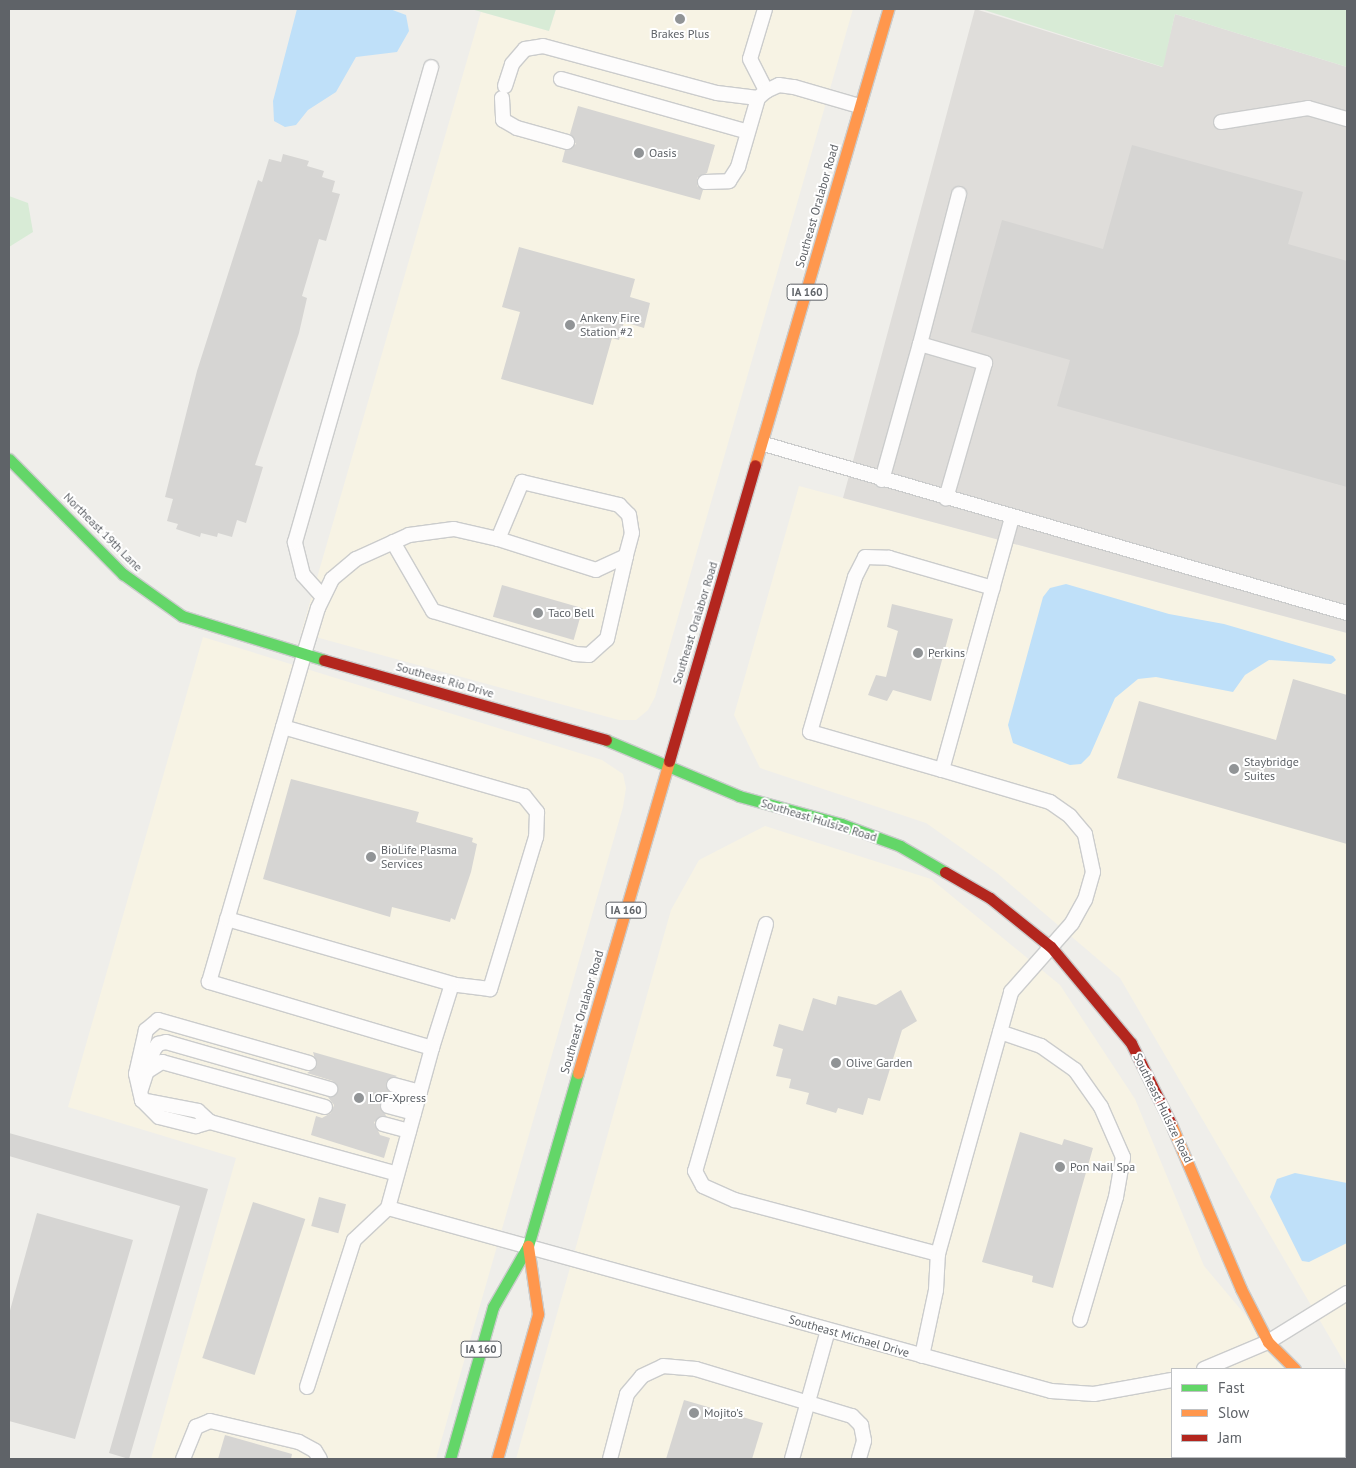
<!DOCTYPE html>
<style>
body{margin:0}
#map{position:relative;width:1356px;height:1468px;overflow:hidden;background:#efeeea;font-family:"PT Sans",sans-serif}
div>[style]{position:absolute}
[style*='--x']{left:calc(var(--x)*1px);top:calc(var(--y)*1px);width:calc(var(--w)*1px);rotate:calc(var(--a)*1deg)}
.commercial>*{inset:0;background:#f7f3e4}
.industrial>*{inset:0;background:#dfddda}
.green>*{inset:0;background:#d8ebd6}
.water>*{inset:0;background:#bfe0f9}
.building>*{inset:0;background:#d6d5d3;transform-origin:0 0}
.roads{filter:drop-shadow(1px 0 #cbcccc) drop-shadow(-1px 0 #cbcccc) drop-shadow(0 1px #cbcccc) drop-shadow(0 -1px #cbcccc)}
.lane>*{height:14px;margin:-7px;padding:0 7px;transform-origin:7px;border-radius:7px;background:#fdfcfc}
.street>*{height:28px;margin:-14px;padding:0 14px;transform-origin:14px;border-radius:14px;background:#fdfcfc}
.fast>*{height:11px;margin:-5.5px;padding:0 5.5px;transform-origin:5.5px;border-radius:5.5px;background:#63d668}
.slow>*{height:11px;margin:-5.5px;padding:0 5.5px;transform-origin:5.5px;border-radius:5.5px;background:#ff974d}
.jam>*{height:11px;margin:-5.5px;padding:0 5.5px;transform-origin:5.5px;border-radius:5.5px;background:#b3261e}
.dots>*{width:14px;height:14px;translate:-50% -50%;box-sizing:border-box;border:2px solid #fff;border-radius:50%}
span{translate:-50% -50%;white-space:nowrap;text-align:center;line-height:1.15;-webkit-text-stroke:4px #fff;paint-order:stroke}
.shield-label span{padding:1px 4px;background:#fff;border:1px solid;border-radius:4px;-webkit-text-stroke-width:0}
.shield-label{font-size:11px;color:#5f6368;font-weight:700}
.poi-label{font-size:12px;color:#5f6368}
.left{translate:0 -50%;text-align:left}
.street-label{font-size:12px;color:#5f6368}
.frame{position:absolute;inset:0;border:10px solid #5f6368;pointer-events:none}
.legend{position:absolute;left:1171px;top:1368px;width:175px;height:90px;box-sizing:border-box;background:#fff;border:1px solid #bfc1c3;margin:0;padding:6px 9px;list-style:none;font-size:15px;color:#5f6368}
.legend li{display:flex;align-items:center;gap:10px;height:25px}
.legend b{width:25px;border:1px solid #bfc1c3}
</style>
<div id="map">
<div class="commercial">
<div style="clip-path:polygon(556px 9px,853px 9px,655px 697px,648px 710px,636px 720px,619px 720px,301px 633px,481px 12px,549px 31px)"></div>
<div style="clip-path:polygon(799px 486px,1347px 633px,1347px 1367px,1120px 978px,997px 873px,926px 823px,760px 768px,734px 715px)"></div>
<div style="clip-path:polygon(203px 637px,602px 760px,623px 774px,626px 788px,623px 807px,436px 1459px,151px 1459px,236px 1158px,68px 1107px)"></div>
<div style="clip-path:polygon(765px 826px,931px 879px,1060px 985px,1135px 1099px,1204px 1266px,1291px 1369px,1172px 1369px,1172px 1457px,1345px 1457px,1345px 1432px,1347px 1459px,516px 1459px,671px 910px,699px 860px)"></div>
</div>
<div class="industrial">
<div style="clip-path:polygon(975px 9px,1162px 67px,1175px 14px,1347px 67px,1347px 633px,843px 498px)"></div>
</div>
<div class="green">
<div style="clip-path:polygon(471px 9px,556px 9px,549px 31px)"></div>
<div style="clip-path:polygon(981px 9px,1347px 9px,1347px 67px,1175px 14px,1163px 67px)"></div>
<div style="clip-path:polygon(9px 196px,28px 203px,33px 232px,9px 247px)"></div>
</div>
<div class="water">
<div style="clip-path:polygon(297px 9px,390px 9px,406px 15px,409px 31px,397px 52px,356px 57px,336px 92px,308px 110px,296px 125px,285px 127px,274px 121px,273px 101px)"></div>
<div style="clip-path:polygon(1066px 584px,1169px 614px,1224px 624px,1333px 656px,1336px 660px,1331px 664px,1269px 660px,1245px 675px,1233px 692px,1156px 677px,1138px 679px,1115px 698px,1090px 755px,1081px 764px,1070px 765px,1013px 743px,1008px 725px,1043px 597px,1050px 588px)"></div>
<div style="clip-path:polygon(1295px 1173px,1347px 1183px,1347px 1243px,1309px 1262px,1302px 1261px,1270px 1197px,1277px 1179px)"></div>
</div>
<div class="building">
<div style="clip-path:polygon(578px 106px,715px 145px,707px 173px,697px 178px,697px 186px,703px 190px,700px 200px,562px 162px,565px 150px,576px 144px,570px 134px)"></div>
<div style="clip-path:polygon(1132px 145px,1303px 192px,1288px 244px,1347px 261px,1347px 487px,1057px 406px,1070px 360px,971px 332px,1002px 220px,1103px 249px)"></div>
<div style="clip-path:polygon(283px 154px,309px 161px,307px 166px,324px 171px,322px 177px,335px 181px,332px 192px,340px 194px,326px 241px,319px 239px,302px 296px,307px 298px,299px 333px,255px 465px,263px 467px,246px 523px,237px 520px,232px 537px,218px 533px,217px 537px,201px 533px,200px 537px,176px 529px,178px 524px,167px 521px,173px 499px,165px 497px,197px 371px,258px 180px,262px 182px,269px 159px,281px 162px)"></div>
<div style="clip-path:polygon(519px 247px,635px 279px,630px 297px,650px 303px,644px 328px,624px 322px,619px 340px,612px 338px,593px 405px,501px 379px,520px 312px,502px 307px)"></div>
<div style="left:502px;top:585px;width:84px;height:33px;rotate:16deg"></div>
<div style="clip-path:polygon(892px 604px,953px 619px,931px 701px,893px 690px,887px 701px,868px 695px,876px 675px,886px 677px,898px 631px,887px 627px)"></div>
<div style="clip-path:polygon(1293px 679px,1347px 695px,1347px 844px,1117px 778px,1139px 701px,1276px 740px)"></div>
<div style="clip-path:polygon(291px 779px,419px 812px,416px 822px,473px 838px,472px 842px,477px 844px,471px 872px,455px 920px,451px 918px,450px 922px,392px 907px,390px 917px,263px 879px)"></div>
<div style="clip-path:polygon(901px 990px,917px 1021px,902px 1030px,880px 1101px,868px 1098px,863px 1115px,838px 1108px,836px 1113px,806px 1104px,809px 1093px,789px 1088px,791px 1079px,776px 1076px,783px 1049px,773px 1046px,779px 1024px,803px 1031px,813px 998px,836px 1005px,838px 996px,876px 1005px)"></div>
<div style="clip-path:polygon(313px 1052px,397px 1076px,386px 1082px,392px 1093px,380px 1103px,386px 1116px,374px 1122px,380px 1135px,390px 1138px,384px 1158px,311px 1135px,316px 1116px,322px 1118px,331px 1113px,334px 1105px,328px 1097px,338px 1091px,333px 1081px,307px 1073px,317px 1066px)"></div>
<div style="clip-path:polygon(1020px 1132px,1062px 1145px,1064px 1139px,1093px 1148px,1053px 1288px,1032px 1282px,1033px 1276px,982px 1262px)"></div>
<div style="clip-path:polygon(9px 1133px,208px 1189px,129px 1459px,109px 1453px,180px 1206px,9px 1156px)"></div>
<div style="left:319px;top:1197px;width:28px;height:30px;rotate:15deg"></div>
<div style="left:253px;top:1202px;width:55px;height:164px;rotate:18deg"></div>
<div style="clip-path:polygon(37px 1213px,133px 1240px,75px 1439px,9px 1421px,9px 1314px)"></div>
<div style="clip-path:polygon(684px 1400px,763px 1423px,752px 1459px,666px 1459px)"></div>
<div style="clip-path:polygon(225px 1435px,292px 1454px,291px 1459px,218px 1459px)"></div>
</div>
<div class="roads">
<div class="lane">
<div style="--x:765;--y:9;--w:52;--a:106.7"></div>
<div style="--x:750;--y:59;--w:36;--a:63"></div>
<div style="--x:561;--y:79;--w:194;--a:15.8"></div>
<div style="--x:505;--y:86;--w:23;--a:-72"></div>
<div style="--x:512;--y:64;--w:20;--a:-49"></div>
<div style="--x:525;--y:49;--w:18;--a:-9"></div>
<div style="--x:543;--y:46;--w:180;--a:15.1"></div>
<div style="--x:717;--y:93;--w:41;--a:7"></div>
<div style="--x:502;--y:98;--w:22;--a:87"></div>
<div style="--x:503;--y:120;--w:16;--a:30"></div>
<div style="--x:517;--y:128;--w:52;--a:15.6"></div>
<div style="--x:1221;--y:122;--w:88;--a:-9.1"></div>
<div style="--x:1308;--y:108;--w:41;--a:15.8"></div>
<div style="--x:705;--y:182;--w:24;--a:-2"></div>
<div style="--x:729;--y:181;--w:17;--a:-57"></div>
<div style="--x:738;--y:167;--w:72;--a:-73.8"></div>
<div style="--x:758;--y:98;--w:11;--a:-41"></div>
<div style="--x:766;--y:91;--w:14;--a:-25"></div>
<div style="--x:779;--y:85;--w:15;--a:8"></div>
<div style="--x:794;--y:87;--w:68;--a:16.3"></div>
<div style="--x:920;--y:344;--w:155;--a:-75.4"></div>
<div style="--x:764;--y:444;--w:607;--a:16.17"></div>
<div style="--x:882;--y:480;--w:141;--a:-74.4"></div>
<div style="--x:920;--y:344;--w:68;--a:16.3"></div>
<div style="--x:985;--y:363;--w:141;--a:106.1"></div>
<div style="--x:393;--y:542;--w:80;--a:59.9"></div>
<div style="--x:433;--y:611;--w:148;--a:16.8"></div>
<div style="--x:575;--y:654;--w:14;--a:4"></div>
<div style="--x:589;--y:655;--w:24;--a:-42"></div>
<div style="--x:607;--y:639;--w:85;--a:-77.1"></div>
<div style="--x:323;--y:597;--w:30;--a:-132"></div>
<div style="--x:303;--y:575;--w:34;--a:-104"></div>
<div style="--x:295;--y:542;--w:494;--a:-74"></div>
<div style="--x:283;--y:727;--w:251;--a:16"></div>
<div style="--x:524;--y:796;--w:21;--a:51"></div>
<div style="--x:537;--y:812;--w:25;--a:92"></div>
<div style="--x:536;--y:837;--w:159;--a:106.8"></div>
<div style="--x:490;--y:989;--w:38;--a:-173"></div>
<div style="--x:452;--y:984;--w:67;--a:107.4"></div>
<div style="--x:432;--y:1048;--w:233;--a:-163.5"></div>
<div style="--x:209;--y:982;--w:341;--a:-73.8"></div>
<div style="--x:304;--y:654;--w:48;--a:-73.1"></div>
<div style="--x:318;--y:608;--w:32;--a:-64"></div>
<div style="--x:332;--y:579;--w:31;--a:-40"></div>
<div style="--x:356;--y:559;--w:58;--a:-24.4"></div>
<div style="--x:409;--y:535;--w:45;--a:-7.6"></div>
<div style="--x:454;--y:529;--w:45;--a:12.8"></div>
<div style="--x:498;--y:539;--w:62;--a:-67.2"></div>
<div style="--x:522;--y:482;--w:100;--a:13.3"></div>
<div style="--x:619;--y:505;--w:14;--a:45"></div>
<div style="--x:629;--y:515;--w:18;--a:81"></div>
<div style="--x:632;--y:533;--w:24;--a:105"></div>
<div style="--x:626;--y:556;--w:33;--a:155"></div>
<div style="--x:596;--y:570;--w:103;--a:-162.4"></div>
<div style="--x:942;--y:770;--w:137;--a:-163.9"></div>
<div style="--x:810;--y:732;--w:161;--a:-73.8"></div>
<div style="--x:855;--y:577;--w:22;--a:-63"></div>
<div style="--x:865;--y:557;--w:24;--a:2"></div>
<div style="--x:889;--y:558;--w:108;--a:16.1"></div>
<div style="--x:227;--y:919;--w:234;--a:16.1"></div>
<div style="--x:766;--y:924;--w:257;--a:106"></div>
<div style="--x:695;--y:1171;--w:17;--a:62"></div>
<div style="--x:703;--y:1186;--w:35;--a:24"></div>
<div style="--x:735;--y:1200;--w:210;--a:14.9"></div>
<div style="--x:1000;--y:1032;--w:43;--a:18.9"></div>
<div style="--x:1041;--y:1046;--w:42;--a:35.2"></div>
<div style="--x:1075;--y:1070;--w:45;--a:54.9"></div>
<div style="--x:1101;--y:1107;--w:55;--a:66.3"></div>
<div style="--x:1123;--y:1157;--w:41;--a:99.9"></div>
<div style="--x:1116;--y:1197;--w:128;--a:106.3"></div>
<div style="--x:432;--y:1048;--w:166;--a:105.4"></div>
<div style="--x:388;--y:1208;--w:688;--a:15.43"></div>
<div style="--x:1051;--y:1391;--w:43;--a:4"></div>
<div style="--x:1094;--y:1394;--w:79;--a:-10.2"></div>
<div style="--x:309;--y:1063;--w:157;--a:-164.1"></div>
<div style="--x:158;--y:1020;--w:16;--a:140"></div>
<div style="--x:146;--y:1030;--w:45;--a:102.8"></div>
<div style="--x:136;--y:1074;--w:27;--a:77"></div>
<div style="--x:142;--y:1100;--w:57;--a:11.1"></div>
<div style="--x:198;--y:1111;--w:16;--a:43"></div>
<div style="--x:210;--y:1122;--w:194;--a:15.5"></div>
<div style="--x:146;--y:1072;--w:19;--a:-32"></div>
<div style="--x:162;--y:1062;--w:169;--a:15.4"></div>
<div style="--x:394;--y:1085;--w:27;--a:15"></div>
<div style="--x:141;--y:1089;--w:40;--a:-72"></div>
<div style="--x:153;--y:1051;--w:9;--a:-54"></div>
<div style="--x:158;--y:1044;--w:8;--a:-14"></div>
<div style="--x:166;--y:1042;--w:171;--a:16"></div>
<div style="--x:142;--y:1100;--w:24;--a:45"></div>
<div style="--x:159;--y:1117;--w:38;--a:14"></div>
<div style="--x:196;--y:1126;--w:15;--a:-16"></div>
<div style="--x:388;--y:1106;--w:27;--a:15"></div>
<div style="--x:383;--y:1124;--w:27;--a:15"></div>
<div style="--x:922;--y:1356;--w:67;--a:-78"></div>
<div style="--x:936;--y:1290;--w:36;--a:-87"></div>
<div style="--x:938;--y:1254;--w:272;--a:-74.4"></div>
<div style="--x:1011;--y:992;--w:92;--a:-48.5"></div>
<div style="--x:1072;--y:923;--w:26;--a:-61"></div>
<div style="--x:1085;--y:900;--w:29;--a:-74"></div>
<div style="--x:1093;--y:872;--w:39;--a:-102"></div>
<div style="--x:1085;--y:834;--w:23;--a:-130"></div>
<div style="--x:1070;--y:816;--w:24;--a:-145"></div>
<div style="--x:1050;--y:802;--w:113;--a:-163.5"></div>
<div style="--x:942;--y:770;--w:263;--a:-74.5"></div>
<div style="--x:1204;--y:1369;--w:69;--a:-22.9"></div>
<div style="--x:1268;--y:1342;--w:93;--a:-31.8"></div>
<div style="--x:307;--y:1387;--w:154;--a:-72.3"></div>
<div style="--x:354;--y:1240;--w:47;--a:-43.3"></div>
<div style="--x:183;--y:1459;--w:35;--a:-68"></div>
<div style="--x:196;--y:1427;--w:15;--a:-23"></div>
<div style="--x:210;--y:1421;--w:91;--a:13.3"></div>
<div style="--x:299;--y:1442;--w:18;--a:29"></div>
<div style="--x:315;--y:1451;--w:9;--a:58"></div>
<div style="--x:610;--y:1459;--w:67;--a:-75.3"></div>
<div style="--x:627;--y:1394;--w:23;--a:-50"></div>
<div style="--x:642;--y:1376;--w:23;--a:-25"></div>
<div style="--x:663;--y:1366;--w:33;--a:5"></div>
<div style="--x:696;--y:1369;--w:163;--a:16.8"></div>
<div style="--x:852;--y:1416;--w:13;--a:45"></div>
<div style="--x:861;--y:1425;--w:16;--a:79"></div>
<div style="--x:864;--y:1441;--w:19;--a:106"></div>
<div style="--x:792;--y:1459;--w:134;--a:-74.4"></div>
</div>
<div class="street">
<div style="--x:1345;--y:1415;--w:4;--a:56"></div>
</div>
<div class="fast">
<div style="--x:9;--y:459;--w:162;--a:45.3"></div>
<div style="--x:123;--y:574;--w:72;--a:35.4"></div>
<div style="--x:182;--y:616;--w:149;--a:17.2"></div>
<div style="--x:606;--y:740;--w:144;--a:22.8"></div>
<div style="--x:739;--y:796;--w:106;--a:15.4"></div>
<div style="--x:841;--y:824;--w:63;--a:20.4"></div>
<div style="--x:900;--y:846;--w:52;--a:30"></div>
<div style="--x:450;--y:1459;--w:158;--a:-74.2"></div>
<div style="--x:493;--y:1307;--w:70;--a:-60.2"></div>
<div style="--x:528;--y:1246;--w:180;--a:-73.9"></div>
</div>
<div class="slow">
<div style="--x:755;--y:465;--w:475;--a:-73.7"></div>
<div style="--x:578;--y:1073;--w:325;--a:-73.7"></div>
<div style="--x:1171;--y:1124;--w:179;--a:67"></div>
<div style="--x:1241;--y:1289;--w:59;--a:63"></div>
<div style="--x:1268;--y:1342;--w:38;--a:45"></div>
<div style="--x:497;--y:1459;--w:151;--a:-74.2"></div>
<div style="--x:538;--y:1314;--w:69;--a:-98.4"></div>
</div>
<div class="jam">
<div style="--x:324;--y:660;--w:293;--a:15.8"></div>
<div style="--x:669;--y:761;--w:308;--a:-73.8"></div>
<div style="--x:945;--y:872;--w:52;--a:30"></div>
<div style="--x:990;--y:898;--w:78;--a:38.8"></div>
<div style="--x:1051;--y:947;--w:125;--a:50.2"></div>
<div style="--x:1131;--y:1043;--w:90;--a:63.7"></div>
</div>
</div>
<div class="dots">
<div style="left:680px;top:19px;background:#919496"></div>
<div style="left:639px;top:153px;background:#919496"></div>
<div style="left:570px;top:325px;background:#919496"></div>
<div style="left:538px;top:613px;background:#919496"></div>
<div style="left:918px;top:653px;background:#919496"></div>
<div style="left:1234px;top:769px;background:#919496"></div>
<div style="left:371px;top:857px;background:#919496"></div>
<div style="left:836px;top:1063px;background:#919496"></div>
<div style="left:359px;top:1098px;background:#919496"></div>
<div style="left:1060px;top:1167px;background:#919496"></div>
<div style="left:694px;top:1413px;background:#919496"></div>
</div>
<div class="shield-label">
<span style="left:807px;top:292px">IA 160</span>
<span style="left:626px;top:910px">IA 160</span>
<span style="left:481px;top:1349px">IA 160</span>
</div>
<div class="poi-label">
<span style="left:680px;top:34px">Brakes Plus</span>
<span class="left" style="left:649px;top:153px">Oasis</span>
<span class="left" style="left:580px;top:325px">Ankeny Fire<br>Station #2</span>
<span class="left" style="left:548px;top:613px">Taco Bell</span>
<span class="left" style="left:928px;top:653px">Perkins</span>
<span class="left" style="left:1244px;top:769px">Staybridge<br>Suites</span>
<span class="left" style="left:381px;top:857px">BioLife Plasma<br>Services</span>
<span class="left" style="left:846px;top:1063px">Olive Garden</span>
<span class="left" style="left:369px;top:1098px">LOF-Xpress</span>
<span class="left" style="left:1070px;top:1167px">Pon Nail Spa</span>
<span class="left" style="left:704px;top:1413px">Mojito's</span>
</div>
<div class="street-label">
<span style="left:817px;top:206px;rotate:-74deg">Southeast Oralabor Road</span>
<span style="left:103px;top:532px;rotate:45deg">Northeast 19th Lane</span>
<span style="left:695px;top:623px;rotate:-73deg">Southeast Oralabor Road</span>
<span style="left:445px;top:680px;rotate:16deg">Southeast Rio Drive</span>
<span style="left:819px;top:820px;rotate:17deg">Southeast Hulsize Road</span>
<span style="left:582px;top:1012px;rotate:-74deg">Southeast Oralabor Road</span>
<span style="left:1163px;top:1108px;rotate:64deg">Southeast Hulsize Road</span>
<span style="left:849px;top:1336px;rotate:16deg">Southeast Michael Drive</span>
</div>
<div class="frame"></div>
<ul class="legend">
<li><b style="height:6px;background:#63d668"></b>Fast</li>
<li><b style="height:6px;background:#ff974d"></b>Slow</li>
<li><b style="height:6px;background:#b3261e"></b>Jam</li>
</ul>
</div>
